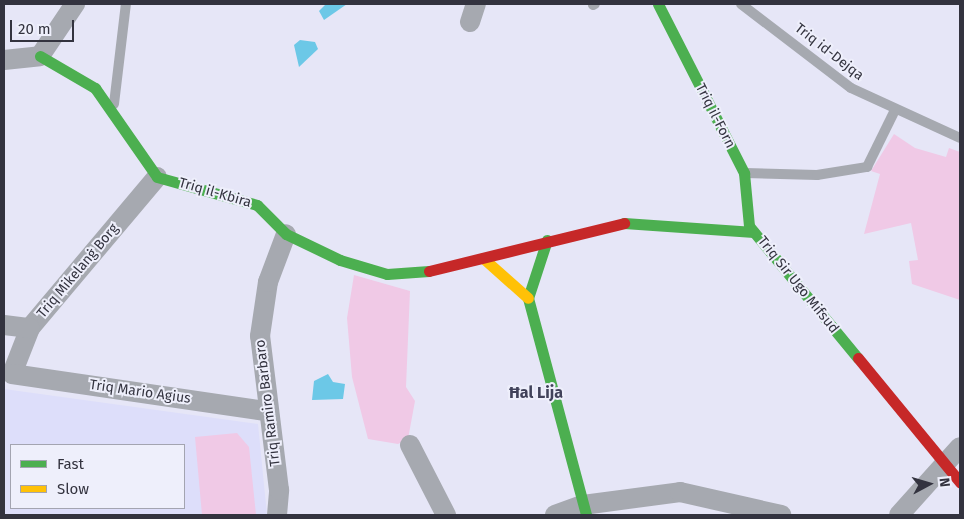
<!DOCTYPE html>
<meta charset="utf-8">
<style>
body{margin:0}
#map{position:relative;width:964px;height:519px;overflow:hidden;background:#e6e6f7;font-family:"Fira Sans",sans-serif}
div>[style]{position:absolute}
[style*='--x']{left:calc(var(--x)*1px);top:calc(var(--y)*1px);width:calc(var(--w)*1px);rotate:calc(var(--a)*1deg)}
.built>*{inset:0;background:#dddefa}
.green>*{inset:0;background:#f0c9e6}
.water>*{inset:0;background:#6cc8e7}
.lane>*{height:10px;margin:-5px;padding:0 5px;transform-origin:5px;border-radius:5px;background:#a6a9b0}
.street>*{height:20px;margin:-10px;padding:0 10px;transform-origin:10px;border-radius:10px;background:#a6a9b0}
.fast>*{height:11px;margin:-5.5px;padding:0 5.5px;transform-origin:5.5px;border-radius:5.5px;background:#4caf50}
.slow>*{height:11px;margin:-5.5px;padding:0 5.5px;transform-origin:5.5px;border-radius:5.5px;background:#ffc107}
.jam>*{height:11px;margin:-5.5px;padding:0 5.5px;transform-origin:5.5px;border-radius:5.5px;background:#c62828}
span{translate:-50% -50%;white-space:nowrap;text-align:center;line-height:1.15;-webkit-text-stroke:4px #eeeffb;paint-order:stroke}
.street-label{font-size:14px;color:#33333f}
.quarter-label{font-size:16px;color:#41425a;font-weight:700}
.frame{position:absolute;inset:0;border:5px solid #33333f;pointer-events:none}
.legend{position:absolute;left:10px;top:444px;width:175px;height:65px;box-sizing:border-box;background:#eeeffb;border:1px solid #a3a4b0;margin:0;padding:6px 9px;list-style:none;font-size:15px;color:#33333f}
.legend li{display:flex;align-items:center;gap:10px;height:25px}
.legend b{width:25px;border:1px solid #a3a4b0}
.north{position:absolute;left:904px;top:459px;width:50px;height:50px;-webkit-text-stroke:4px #eeeffb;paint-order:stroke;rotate:84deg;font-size:14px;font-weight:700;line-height:20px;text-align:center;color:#33333f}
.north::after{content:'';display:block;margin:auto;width:18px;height:22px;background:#33333f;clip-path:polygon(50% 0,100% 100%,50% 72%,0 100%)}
.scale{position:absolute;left:10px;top:20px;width:64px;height:22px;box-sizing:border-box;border:2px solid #33333f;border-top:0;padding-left:6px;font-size:15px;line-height:18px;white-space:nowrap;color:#33333f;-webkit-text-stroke:4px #eeeffb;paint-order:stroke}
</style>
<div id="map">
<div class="built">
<div style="clip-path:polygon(evenodd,4px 389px,258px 424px,267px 515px,4px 515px,4px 389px,11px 445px,184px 445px,184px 508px,11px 508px,11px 445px)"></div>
</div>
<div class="green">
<div style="clip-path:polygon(894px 134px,915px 148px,946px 157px,949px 148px,960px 152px,960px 300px,912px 284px,909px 261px,918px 260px,911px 223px,864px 234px,880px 174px,871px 171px)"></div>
<div style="clip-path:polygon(354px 275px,410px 291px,406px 387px,415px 401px,408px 439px,398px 444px,368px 439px,352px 377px,347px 318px)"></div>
<div style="clip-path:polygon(237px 433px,249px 447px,256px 515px,202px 515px,195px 437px)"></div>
</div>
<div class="water">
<div style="clip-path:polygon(326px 4px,347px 4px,324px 20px,319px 11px)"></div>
<div style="clip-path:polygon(300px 40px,315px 42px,318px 49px,299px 67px,294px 45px)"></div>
<div style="clip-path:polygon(328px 374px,333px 382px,345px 384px,343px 399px,312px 400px,314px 381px)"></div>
</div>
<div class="lane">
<div style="--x:741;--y:4;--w:138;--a:37.4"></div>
<div style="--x:851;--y:88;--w:120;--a:24.6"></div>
<div style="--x:593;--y:5;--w:2;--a:-27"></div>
<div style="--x:114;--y:104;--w:101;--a:-83.2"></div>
<div style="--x:745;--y:173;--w:72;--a:1.6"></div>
<div style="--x:817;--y:175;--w:51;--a:-9.1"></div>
<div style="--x:867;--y:167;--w:64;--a:-63.8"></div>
</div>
<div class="street">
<div style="--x:470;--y:22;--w:19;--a:-72"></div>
<div style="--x:4;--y:60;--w:36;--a:-6"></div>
<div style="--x:40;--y:56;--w:63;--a:-56.1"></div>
<div style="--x:157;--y:177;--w:197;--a:130.1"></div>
<div style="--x:30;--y:328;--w:49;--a:111.4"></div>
<div style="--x:12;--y:374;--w:258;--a:8.3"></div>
<div style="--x:4;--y:325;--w:26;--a:7"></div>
<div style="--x:410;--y:445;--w:79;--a:62.8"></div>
<div style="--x:277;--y:515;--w:25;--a:-85"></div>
<div style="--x:279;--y:490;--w:155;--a:-97"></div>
<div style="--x:260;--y:336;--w:55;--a:-81.6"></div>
<div style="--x:268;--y:282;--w:51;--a:-69.4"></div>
<div style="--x:555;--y:515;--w:30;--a:-20"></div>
<div style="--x:583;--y:505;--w:98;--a:-7.6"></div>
<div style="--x:680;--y:492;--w:104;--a:12.8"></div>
<div style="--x:899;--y:515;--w:91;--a:-48.1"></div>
</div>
<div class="fast">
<div style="--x:658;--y:4;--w:190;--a:63"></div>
<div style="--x:744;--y:173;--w:53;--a:84.6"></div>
<div style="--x:749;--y:226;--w:171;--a:50.5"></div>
<div style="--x:40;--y:56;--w:64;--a:30.2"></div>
<div style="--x:95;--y:88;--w:108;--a:55.1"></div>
<div style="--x:157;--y:177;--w:104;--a:15.6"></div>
<div style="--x:257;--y:205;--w:41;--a:45"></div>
<div style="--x:286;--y:234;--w:60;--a:25.7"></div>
<div style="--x:340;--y:260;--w:49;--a:16.6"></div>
<div style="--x:387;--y:274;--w:42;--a:-4.1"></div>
<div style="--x:624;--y:223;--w:130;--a:4"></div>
<div style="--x:528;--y:298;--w:225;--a:75"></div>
<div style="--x:528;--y:298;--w:61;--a:-71.9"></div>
</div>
<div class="slow">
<div style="--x:483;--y:258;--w:60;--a:41.6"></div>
</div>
<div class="jam">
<div style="--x:429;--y:271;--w:201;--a:-13.8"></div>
<div style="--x:858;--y:358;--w:161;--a:50.6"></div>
</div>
<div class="street-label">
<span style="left:829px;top:52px;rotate:38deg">Triq id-Dejqa</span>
<span style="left:715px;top:116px;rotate:63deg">Triq il-Forn</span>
<span style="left:215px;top:193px;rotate:16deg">Triq il-Kbira</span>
<span style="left:78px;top:271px;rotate:-50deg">Triq Mikelanġ Borg</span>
<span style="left:798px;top:285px;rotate:51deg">Triq Sir Ugo Mifsud</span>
<span style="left:140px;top:392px;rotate:8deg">Triq Mario Agius</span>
<span style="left:268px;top:403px;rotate:-97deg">Triq Ramiro Barbaro</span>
</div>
<div class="quarter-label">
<span style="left:536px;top:393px">Ħal Lija</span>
</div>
<div class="frame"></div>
<ul class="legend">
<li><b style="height:6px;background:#4caf50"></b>Fast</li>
<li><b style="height:6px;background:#ffc107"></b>Slow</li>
</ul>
<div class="north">N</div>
<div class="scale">20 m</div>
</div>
